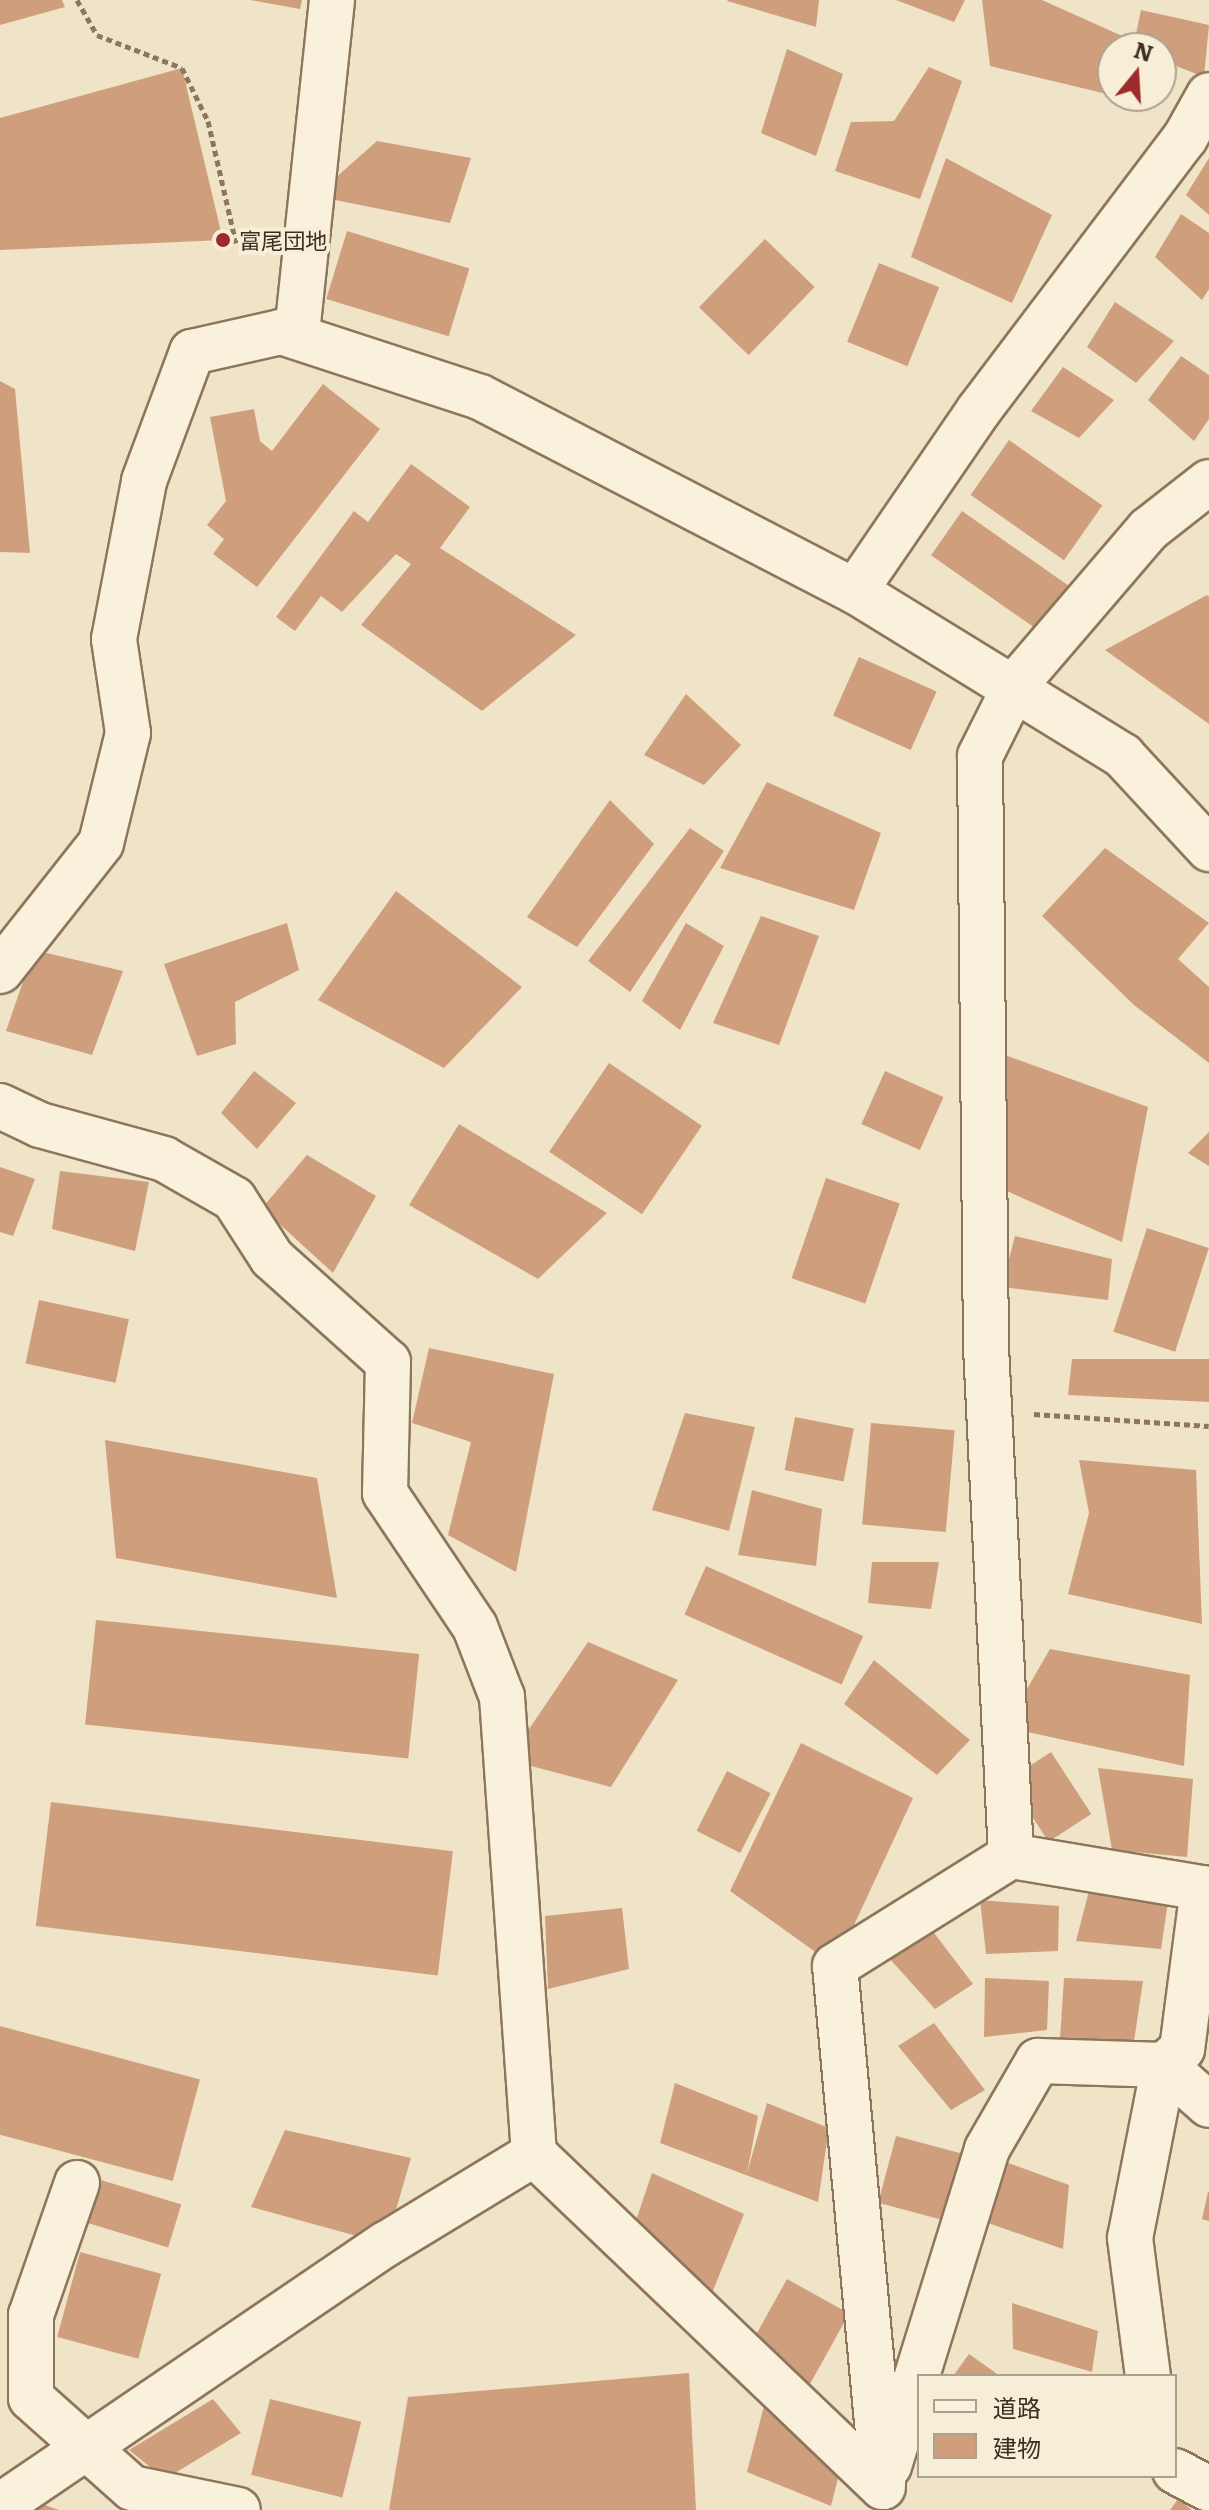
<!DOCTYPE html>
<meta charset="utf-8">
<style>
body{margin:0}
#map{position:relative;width:1209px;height:2510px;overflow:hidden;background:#f0e4c8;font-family:Literata,"Noto Sans JP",serif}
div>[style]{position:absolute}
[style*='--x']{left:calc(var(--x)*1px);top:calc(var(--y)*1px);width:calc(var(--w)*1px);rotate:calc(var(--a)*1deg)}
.building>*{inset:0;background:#cf9f7d;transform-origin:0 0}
.path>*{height:5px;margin-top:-2.5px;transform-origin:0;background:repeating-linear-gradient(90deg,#8d765c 0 6px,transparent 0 10px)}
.roads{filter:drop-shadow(2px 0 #8d765c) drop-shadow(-2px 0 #8d765c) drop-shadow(0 2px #8d765c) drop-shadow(0 -2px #8d765c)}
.minor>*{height:44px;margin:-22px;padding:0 22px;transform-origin:22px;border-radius:22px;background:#faf1dc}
.dots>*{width:22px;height:22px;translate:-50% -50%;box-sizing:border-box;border:4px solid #f7eed8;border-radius:50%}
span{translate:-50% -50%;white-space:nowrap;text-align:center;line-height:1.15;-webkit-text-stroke:8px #f7eed8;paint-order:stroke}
.poi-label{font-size:22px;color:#3d2e20}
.left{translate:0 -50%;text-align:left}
.legend{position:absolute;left:917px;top:2374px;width:260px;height:104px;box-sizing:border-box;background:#f7eed8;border:2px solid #ada18e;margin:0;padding:10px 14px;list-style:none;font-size:24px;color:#3d2e20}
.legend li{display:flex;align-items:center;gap:16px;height:40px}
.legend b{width:40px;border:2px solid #ada18e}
.north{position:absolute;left:1097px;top:32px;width:80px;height:80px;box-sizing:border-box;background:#f7eed8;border:2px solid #ada18e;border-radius:50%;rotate:18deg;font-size:22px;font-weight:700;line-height:32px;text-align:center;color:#3d2e20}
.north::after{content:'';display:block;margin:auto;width:28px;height:36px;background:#9e2a2b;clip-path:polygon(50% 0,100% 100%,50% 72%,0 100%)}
</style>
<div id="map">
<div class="building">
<div style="clip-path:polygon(0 0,62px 0,65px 7px,0 25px)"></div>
<div style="clip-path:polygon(250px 0,302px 0,300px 9px)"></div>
<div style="clip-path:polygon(728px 0,819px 0,816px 27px,727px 1px)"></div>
<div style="clip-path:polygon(896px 0,965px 0,954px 22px)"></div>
<div style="clip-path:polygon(982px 0,1042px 0,1129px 39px,1126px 48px,1113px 48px,1107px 94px,990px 66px)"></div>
<div style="clip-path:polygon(1141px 10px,1209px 25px,1204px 77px,1161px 60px,1161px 48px,1133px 48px)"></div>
<div style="clip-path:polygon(787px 49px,843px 74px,816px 156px,761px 133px)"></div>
<div style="clip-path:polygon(929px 67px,962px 81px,920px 199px,835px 171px,851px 122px,894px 121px)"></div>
<div style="clip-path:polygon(182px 68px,223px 240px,0 250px,0 118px)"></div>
<div style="clip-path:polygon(377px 141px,471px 158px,450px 223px,315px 196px)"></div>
<div style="clip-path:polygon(946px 158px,1052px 215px,1012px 303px,911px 257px)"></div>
<div style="clip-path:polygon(1209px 158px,1209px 215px,1186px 195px)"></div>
<div style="clip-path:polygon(1181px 214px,1209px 233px,1209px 289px,1202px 300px,1155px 257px)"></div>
<div style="left:347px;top:231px;width:128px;height:71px;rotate:17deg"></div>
<div style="left:765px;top:239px;width:69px;height:95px;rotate:44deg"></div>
<div style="left:879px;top:263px;width:65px;height:85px;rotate:22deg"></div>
<div style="clip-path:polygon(1115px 302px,1174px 341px,1136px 383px,1087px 347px)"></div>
<div style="clip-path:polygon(1181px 356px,1209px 375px,1209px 419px,1194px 441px,1148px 400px)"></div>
<div style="clip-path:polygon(1063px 367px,1114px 400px,1079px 438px,1031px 411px)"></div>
<div style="clip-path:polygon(0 381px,15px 389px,30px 553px,0 552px)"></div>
<div style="clip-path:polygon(323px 384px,380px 429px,257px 587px,213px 554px,224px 539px,207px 525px,226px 501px,210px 417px,254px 409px,260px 441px,272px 451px)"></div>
<div style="left:1009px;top:440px;width:114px;height:67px;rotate:35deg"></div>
<div style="clip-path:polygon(411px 464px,470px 507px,440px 548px,576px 635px,482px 711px,361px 625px,411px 564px,396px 554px,342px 612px,321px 596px,295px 631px,276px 617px,354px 511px,368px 522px)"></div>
<div style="left:962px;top:511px;width:131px;height:54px;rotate:35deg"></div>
<div style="clip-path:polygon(1207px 595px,1209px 597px,1209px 724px,1105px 650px)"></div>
<div style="left:859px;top:657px;width:85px;height:64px;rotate:24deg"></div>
<div style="clip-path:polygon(686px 694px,741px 745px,704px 785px,644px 755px)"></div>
<div style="clip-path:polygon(767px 782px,881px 833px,854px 910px,720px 868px)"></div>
<div style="clip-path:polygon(610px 800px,654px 844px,577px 947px,527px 917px)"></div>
<div style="clip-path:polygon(690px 828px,724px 851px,630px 992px,588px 961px)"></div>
<div style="clip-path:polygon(1105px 848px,1209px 923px,1178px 959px,1209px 987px,1209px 1063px,1134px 1005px,1042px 916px)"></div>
<div style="clip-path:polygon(396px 891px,522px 987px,444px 1068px,318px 1000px)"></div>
<div style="clip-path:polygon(761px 916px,819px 936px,779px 1045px,713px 1023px)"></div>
<div style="clip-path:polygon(287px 923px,299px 970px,235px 1002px,236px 1044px,197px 1056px,164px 964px)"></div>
<div style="clip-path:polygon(686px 923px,724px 946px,680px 1030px,642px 1001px)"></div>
<div style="clip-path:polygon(34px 950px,123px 971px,92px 1055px,6px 1031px)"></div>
<div style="clip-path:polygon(983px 1047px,1148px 1107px,1122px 1242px,984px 1181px)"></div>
<div style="left:609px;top:1063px;width:112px;height:107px;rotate:34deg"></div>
<div style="clip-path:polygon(254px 1071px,296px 1103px,257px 1149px,221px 1113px)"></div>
<div style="left:885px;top:1071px;width:64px;height:58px;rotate:24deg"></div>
<div style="clip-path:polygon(459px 1124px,607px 1213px,538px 1279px,409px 1205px)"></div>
<div style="clip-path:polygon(1209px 1132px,1209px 1166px,1188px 1153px)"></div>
<div style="clip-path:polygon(307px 1155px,376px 1196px,333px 1273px,262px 1208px)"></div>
<div style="clip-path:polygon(0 1167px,35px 1179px,13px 1236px,0 1232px)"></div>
<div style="clip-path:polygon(60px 1171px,149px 1182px,135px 1251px,52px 1229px)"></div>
<div style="left:826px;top:1178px;width:78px;height:106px;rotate:19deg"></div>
<div style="left:1147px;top:1228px;width:65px;height:109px;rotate:18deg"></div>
<div style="clip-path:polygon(1015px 1236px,1112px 1259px,1108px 1300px,1002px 1287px)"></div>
<div style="left:39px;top:1300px;width:92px;height:65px;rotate:12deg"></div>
<div style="clip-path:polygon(429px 1348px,554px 1374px,516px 1572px,448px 1535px,471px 1442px,412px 1423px)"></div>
<div style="clip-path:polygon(1072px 1359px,1209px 1359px,1209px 1402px,1068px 1395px)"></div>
<div style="clip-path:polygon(685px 1413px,755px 1427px,729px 1531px,652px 1510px)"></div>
<div style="left:795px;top:1417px;width:60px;height:54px;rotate:11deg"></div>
<div style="left:871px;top:1423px;width:84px;height:102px;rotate:5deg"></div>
<div style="clip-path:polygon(105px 1440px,317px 1478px,337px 1598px,116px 1558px)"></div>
<div style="clip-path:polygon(1079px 1460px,1196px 1470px,1202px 1624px,1068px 1594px,1089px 1513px)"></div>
<div style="clip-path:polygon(752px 1490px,822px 1509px,816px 1566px,738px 1555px)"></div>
<div style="clip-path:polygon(872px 1562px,939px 1562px,931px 1609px,868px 1603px)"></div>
<div style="left:706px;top:1566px;width:172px;height:53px;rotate:24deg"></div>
<div style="left:96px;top:1620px;width:325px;height:105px;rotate:6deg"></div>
<div style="clip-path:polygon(588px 1642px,678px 1680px,611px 1787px,508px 1760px)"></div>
<div style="clip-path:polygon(1050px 1649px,1190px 1675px,1184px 1766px,1005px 1727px)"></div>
<div style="clip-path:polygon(874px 1660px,970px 1740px,937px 1775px,844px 1704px)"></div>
<div style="clip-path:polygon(801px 1743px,913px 1798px,835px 1966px,730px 1891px)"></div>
<div style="left:1051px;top:1752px;width:74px;height:51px;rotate:57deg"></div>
<div style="clip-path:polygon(1098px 1768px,1193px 1779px,1187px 1857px,1112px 1850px)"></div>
<div style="left:727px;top:1771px;width:49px;height:67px;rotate:27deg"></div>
<div style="left:51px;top:1802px;width:405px;height:125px;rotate:7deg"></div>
<div style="clip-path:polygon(1089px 1891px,1168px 1902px,1161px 1949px,1076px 1941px)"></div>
<div style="clip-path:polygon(980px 1900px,1059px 1906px,1058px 1951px,986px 1954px)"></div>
<div style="clip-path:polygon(622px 1908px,629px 1969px,548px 1989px,545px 1916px)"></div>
<div style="clip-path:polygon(928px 1925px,973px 1984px,935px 2009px,889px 1958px)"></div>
<div style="clip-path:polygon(985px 1978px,1049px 1981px,1047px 2030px,984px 2037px)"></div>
<div style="clip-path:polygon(1064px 1978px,1143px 1981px,1133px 2048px,1060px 2039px)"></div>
<div style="clip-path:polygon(934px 2023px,985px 2090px,951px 2110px,898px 2046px)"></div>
<div style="left:0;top:2026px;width:207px;height:105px;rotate:15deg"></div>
<div style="clip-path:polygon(675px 2083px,758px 2116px,747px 2173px,767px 2103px,829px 2128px,818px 2202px,660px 2143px)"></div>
<div style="clip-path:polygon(285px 2130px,411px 2158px,386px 2244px,251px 2207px)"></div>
<div style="left:896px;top:2136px;width:68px;height:69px;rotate:15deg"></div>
<div style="clip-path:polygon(1000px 2160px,1069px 2185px,1063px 2249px,988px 2223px)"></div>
<div style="clip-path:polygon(652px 2173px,744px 2214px,712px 2293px,628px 2244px)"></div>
<div style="left:101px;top:2180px;width:84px;height:45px;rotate:17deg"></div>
<div style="clip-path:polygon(1208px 2192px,1209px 2192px,1209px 2221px,1202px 2219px)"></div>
<div style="left:80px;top:2252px;width:84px;height:88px;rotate:15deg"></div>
<div style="left:787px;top:2279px;width:71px;height:86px;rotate:29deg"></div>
<div style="clip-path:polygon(1012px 2303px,1098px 2331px,1092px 2372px,1013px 2349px)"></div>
<div style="clip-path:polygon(969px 2354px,1000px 2376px,953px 2376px)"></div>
<div style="clip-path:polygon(689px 2373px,696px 2510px,389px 2510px,408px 2397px)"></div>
<div style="clip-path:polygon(213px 2399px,241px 2433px,165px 2479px,129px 2450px)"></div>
<div style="left:270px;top:2399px;width:94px;height:78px;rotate:14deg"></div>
<div style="clip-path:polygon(764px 2406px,845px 2451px,831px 2506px,747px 2472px)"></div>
<div style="clip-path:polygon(17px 2495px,59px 2510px,15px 2510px)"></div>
<div style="clip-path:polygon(1178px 2499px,1192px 2510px,1170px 2510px)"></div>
</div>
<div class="path">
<div style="--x:77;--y:0;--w:40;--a:60.3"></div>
<div style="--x:97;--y:35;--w:91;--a:21.2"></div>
<div style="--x:182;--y:68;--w:59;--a:63.9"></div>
<div style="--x:208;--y:121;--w:125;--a:77.1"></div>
<div style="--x:1034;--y:1414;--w:175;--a:3.9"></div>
</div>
<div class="roads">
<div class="minor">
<div style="--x:297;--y:333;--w:335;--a:-84"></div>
<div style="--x:855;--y:591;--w:219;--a:-55.6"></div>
<div style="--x:979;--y:410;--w:341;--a:-52.9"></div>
<div style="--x:1185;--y:138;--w:49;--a:-60.8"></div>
<div style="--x:0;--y:971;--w:163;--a:-51.7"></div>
<div style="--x:101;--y:843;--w:113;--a:-76.2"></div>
<div style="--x:128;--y:733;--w:95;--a:-98.5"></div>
<div style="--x:114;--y:639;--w:161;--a:-79.2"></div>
<div style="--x:144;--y:481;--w:138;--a:-69.6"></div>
<div style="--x:192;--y:352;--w:91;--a:-12.7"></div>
<div style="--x:281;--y:332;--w:209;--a:18.1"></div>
<div style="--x:480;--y:397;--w:422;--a:27.4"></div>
<div style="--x:855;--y:591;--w:315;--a:31.6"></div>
<div style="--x:1123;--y:756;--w:127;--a:47.2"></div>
<div style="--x:0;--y:1106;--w:44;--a:25.4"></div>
<div style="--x:40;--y:1125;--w:129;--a:15.3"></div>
<div style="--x:164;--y:1159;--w:81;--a:29.7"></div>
<div style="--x:234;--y:1199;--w:70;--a:57.2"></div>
<div style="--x:272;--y:1258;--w:156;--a:41.9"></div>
<div style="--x:388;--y:1362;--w:131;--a:91.3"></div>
<div style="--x:385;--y:1493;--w:161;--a:56.1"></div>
<div style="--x:475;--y:1627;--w:75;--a:68.9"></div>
<div style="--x:502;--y:1697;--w:458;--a:86"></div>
<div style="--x:534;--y:2154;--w:482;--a:43.7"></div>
<div style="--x:1011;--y:1856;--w:510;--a:-92.81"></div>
<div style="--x:986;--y:1347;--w:591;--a:-90.58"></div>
<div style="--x:980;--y:756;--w:80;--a:-63.4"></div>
<div style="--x:1016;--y:684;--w:204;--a:-49.4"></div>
<div style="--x:1149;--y:529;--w:76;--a:-38.1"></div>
<div style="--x:1203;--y:1888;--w:162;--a:97.4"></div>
<div style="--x:1182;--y:2049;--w:24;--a:138"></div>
<div style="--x:1164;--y:2065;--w:60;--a:41.6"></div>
<div style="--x:77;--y:2183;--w:140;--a:109.2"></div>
<div style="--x:31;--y:2315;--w:83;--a:90"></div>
<div style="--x:31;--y:2398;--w:135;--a:41.7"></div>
<div style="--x:132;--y:2488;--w:108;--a:11.7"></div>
<div style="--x:889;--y:2466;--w:332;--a:-72.8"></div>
<div style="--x:987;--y:2149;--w:102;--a:-59.9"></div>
<div style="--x:1038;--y:2061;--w:126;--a:1.8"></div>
<div style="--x:1164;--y:2065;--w:176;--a:101.1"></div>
<div style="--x:1130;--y:2238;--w:139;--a:82.6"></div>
<div style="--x:1175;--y:2471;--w:38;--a:28"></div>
<div style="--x:883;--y:2487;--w:523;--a:-95.26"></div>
<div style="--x:835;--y:1966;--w:208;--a:-32"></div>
<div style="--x:1011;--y:1856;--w:201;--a:9.5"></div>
<div style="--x:0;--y:2506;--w:467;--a:-34.2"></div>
<div style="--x:386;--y:2244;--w:173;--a:-31.3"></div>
</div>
</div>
<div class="dots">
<div style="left:223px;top:240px;background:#9e2a2b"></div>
</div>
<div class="poi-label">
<span class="left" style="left:239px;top:240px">富尾団地</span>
</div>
<ul class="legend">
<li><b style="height:10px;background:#faf1dc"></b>道路</li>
<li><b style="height:22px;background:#cf9f7d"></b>建物</li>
</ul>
<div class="north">N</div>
</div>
